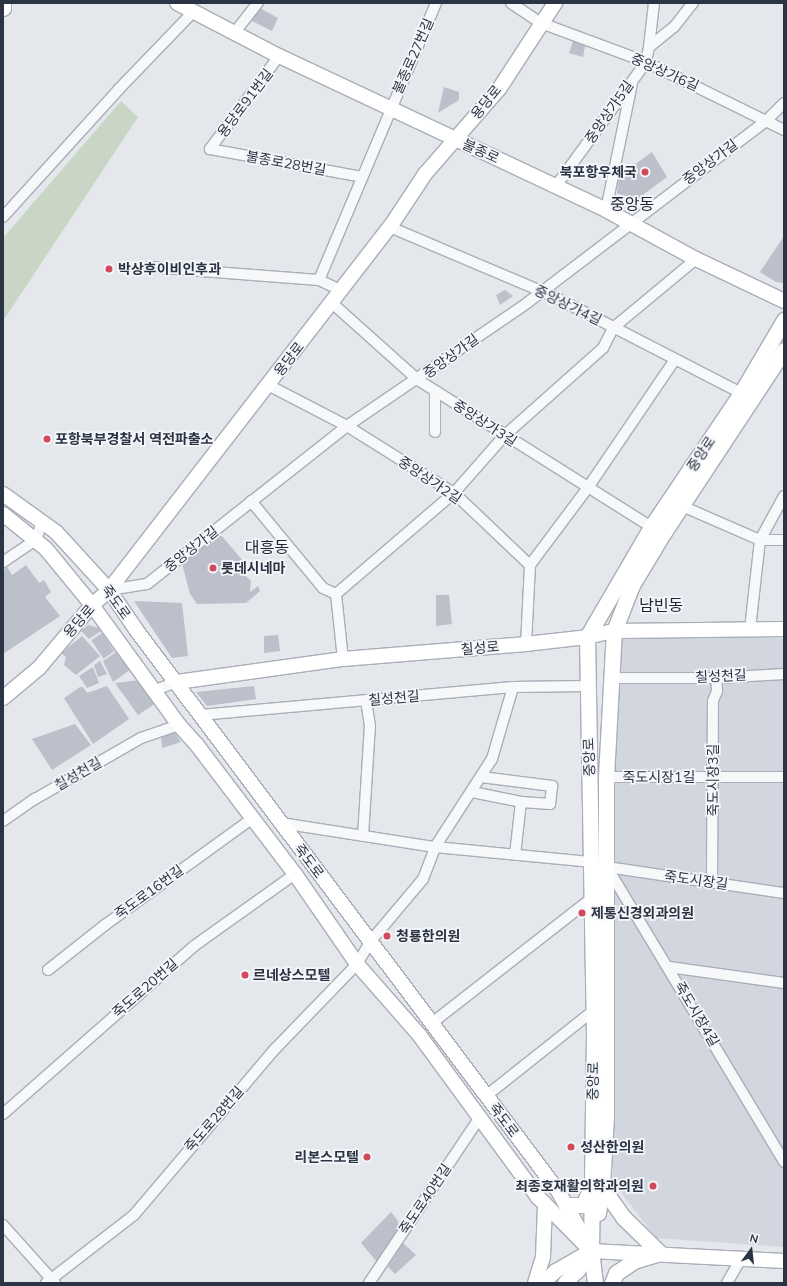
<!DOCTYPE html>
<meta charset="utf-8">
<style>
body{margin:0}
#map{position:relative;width:787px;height:1286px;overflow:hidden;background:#e4e7ec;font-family:Mulish,"Noto Sans KR",sans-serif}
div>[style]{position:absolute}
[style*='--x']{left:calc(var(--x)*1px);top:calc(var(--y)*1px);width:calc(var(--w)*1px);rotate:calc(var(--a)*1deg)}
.built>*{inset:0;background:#d2d6de}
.green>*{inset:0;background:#c9d6c5}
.building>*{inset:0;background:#bbc0ca;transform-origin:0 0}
.roads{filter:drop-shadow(1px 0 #a9aeb7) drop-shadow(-1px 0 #a9aeb7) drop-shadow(0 1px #a9aeb7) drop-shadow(0 -1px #a9aeb7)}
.street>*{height:10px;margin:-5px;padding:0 5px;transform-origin:5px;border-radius:5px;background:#f7f8fa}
.secondary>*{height:14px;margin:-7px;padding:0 7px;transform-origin:7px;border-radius:7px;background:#fff}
.primary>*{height:15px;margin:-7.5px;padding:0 7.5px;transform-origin:7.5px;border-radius:7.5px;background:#fff}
.dots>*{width:11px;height:11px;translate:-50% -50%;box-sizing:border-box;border:2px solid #f4f6f9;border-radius:50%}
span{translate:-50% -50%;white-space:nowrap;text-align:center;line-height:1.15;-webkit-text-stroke:3.5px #f4f6f9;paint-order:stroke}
.street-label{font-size:14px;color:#2b3445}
.poi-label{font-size:14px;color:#2b3445;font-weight:700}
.right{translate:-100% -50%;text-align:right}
.left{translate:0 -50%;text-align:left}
.quarter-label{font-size:16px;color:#1d2536}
.frame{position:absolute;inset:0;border:4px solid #2b3445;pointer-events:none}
.north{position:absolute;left:731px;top:1230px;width:40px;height:40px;-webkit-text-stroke:3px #f4f6f9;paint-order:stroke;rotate:15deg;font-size:11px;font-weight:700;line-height:16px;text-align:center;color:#2b3445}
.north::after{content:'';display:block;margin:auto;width:14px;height:18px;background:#2b3445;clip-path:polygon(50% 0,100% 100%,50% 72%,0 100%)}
</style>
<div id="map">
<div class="built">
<div style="clip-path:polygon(618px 637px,784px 638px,784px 1247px,656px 1238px,613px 1182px,607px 878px)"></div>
</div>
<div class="green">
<div style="clip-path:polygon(121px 101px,138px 117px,3px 321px,3px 238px)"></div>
</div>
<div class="building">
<div style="clip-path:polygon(256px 6px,278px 18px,272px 31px,246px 18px)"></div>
<div style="clip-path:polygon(574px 38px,586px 41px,583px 57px,569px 53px)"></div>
<div style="clip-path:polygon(444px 87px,459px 92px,459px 100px,438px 113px)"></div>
<div style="clip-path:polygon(652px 152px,667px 177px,636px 200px,617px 193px,619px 176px)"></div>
<div style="clip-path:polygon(784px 236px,784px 283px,783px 283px,776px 282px,760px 272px)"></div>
<div style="clip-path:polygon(505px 290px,513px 296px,500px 305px,496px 295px)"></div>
<div style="clip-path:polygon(221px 535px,244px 562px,244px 574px,251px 581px,250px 592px,258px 586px,260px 591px,246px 603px,197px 604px,190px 594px,181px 560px)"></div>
<div style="clip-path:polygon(26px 565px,39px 583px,44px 580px,51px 592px,45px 597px,60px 616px,3px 654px,3px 570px,7px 567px,12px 575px)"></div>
<div style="clip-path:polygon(436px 595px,449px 595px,452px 624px,436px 626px)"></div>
<div style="clip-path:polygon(134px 601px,182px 603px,188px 656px,172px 658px)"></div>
<div style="clip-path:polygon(88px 625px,99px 628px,101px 631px,89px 639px,81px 631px)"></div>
<div style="left:102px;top:633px;width:22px;height:13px;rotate:56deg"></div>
<div style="clip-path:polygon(278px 635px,280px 651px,264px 653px,264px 636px)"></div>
<div style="clip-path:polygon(82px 636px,100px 656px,76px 675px,64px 665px,66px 657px,61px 653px)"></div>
<div style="clip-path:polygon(116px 652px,130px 670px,113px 682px,103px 661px)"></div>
<div style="clip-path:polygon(100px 661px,107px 674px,98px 677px,94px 665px)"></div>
<div style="clip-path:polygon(93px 667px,99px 683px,87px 688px,79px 676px)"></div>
<div style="clip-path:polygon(139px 680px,156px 703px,138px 715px,115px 683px)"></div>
<div style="clip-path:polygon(107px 686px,129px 719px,93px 744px,64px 698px,80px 687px,83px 687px,87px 693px)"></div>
<div style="clip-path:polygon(254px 686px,256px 699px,207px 706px,196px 692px)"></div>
<div style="clip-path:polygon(75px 724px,91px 745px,52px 770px,32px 739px)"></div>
<div style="clip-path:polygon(174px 732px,181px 742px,162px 748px,161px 736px)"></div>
<div style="clip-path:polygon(391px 1212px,398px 1221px,399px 1229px,377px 1262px,361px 1243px)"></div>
<div style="clip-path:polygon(402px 1242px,416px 1255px,395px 1274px,388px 1267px)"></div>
</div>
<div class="roads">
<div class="street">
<div style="--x:511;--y:3;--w:36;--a:34"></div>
<div style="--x:541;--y:23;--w:112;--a:20.4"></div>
<div style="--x:646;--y:62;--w:154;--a:26.2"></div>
<div style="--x:235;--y:32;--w:37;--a:-52"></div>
<div style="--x:649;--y:47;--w:44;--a:-83.5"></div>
<div style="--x:279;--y:56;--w:116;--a:126.6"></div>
<div style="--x:210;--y:149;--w:155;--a:10.4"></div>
<div style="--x:556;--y:186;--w:153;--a:-54"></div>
<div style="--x:646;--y:62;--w:15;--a:-79"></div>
<div style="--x:649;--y:47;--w:32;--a:-39"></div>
<div style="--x:674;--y:27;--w:31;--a:-52"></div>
<div style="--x:606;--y:210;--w:130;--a:-78.4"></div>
<div style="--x:3;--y:217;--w:171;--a:-47.8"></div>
<div style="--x:118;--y:90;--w:110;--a:-46.1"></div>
<div style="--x:390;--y:227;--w:181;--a:23"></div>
<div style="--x:557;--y:298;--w:207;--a:27.3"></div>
<div style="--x:149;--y:267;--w:170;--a:4.4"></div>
<div style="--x:319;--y:280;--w:23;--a:25"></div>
<div style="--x:319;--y:280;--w:301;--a:-67.1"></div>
<div style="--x:332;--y:303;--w:115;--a:41.8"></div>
<div style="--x:418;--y:380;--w:275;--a:32.2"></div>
<div style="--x:268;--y:385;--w:89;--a:27.4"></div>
<div style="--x:347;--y:426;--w:126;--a:32.1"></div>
<div style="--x:454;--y:493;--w:105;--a:43.5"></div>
<div style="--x:530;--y:565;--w:79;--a:92.9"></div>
<div style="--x:435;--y:391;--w:41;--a:90"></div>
<div style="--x:251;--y:501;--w:113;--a:50.4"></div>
<div style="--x:323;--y:588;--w:14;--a:25"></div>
<div style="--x:336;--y:594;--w:65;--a:83.9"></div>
<div style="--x:682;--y:506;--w:85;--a:23.6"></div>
<div style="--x:760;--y:540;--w:24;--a:0"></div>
<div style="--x:3;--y:562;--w:40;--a:-34"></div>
<div style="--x:36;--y:540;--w:20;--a:-72"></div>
<div style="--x:530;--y:565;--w:99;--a:-53.2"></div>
<div style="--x:589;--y:486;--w:151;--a:-55.8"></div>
<div style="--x:109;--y:590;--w:38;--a:-9"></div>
<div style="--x:147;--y:584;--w:255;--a:-38.3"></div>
<div style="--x:347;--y:426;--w:218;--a:-34.3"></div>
<div style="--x:527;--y:303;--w:302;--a:-37.3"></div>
<div style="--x:767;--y:120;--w:24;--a:-45"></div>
<div style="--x:336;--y:594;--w:155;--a:-40.6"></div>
<div style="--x:454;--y:493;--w:76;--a:-48.7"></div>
<div style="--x:504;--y:436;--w:132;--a:-41.6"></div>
<div style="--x:603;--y:348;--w:22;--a:-63"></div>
<div style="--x:613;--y:328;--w:108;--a:-39.7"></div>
<div style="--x:750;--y:629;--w:90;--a:-83.6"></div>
<div style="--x:760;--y:540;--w:50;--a:-61.4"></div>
<div style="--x:610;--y:678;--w:106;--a:0"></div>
<div style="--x:716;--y:678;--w:68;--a:-3.4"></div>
<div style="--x:155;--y:690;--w:23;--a:-20"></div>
<div style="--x:200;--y:715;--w:314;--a:-5.1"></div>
<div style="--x:513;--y:687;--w:74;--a:-0.8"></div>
<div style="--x:481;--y:777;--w:72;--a:7.2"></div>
<div style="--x:552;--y:786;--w:18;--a:96"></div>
<div style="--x:550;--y:804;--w:29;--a:-176"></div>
<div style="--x:521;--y:802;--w:53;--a:96.5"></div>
<div style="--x:606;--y:777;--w:178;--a:0"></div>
<div style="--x:472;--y:792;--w:50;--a:11.5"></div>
<div style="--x:3;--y:821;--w:39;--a:-35"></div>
<div style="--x:35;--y:799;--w:122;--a:-29.9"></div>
<div style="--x:141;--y:738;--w:40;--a:-18.9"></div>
<div style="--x:281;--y:823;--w:156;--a:8.9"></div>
<div style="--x:435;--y:847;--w:158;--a:5.5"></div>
<div style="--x:363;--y:836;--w:110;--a:-86.4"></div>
<div style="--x:370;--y:726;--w:26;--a:-99"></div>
<div style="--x:607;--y:867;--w:344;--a:59"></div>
<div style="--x:607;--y:867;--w:179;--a:8.4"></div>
<div style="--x:712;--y:882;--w:181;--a:-89.7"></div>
<div style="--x:713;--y:701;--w:11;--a:-68"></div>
<div style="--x:717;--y:691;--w:13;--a:-94"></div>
<div style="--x:669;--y:967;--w:116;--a:7.9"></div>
<div style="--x:48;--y:970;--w:73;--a:-38.3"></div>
<div style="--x:105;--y:925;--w:183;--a:-35.9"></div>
<div style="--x:432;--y:1023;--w:203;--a:-38"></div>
<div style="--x:486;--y:1096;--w:138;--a:-38.5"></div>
<div style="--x:3;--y:1114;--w:254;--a:-41.3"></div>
<div style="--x:194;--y:946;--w:124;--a:-35.5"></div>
<div style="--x:3;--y:1225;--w:78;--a:48.1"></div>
<div style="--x:46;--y:1283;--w:111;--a:-37.7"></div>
<div style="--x:134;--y:1215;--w:218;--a:-49.7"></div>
<div style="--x:275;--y:1049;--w:118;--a:-46"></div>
<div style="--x:357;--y:964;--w:26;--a:-59"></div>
<div style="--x:370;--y:942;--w:82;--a:-49.9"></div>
<div style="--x:423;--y:879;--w:34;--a:-69"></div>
<div style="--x:435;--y:847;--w:105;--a:-57.1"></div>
<div style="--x:492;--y:759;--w:75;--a:-73.7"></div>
<div style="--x:369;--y:1283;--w:201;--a:-56.2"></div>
<div style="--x:727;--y:1283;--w:30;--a:-60"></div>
</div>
<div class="secondary">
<div style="--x:177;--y:3;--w:115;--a:27.5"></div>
<div style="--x:279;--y:56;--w:361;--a:25.2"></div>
<div style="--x:606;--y:210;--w:102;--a:28.6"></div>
<div style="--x:696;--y:259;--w:98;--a:25.5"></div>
<div style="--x:3;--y:494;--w:65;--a:35.6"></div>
<div style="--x:56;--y:532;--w:79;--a:47.6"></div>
<div style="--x:109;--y:590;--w:50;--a:55.7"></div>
<div style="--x:137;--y:631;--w:701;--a:53.06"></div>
<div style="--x:558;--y:1191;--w:49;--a:60.8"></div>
<div style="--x:3;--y:514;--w:55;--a:39.1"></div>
<div style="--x:46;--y:549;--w:72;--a:50.6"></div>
<div style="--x:92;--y:605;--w:148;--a:54.1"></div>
<div style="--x:179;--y:725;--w:27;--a:48"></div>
<div style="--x:197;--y:745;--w:162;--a:52.8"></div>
<div style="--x:295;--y:874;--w:109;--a:55.4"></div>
<div style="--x:357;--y:964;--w:96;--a:48.8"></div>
<div style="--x:420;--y:1036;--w:200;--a:53.8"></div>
<div style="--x:538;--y:1197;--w:76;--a:45.5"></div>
<div style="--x:591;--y:1251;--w:193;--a:3"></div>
<div style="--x:177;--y:682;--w:168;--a:-7.9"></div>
<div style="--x:343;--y:659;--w:184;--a:-4.7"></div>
<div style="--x:526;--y:644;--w:61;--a:-6.5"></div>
<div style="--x:587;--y:637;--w:28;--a:-13"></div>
<div style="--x:614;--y:631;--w:170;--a:-0.7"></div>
<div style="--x:3;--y:698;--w:47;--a:-39.8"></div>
<div style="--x:39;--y:668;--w:82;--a:-49.9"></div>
<div style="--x:92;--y:605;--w:23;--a:-41"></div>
<div style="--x:109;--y:590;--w:459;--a:-52.3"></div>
<div style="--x:390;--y:227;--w:64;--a:-56.6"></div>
<div style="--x:425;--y:174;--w:113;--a:-49"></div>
<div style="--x:499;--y:89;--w:103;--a:-56.9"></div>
<div style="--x:535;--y:1283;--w:27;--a:-73"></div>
<div style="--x:543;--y:1257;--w:53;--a:-87.8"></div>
<div style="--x:543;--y:1283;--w:18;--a:-43"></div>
<div style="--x:556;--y:1271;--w:40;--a:-29.7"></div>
<div style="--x:565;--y:1283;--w:18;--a:-43"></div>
<div style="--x:578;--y:1271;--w:22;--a:-56"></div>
</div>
<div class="primary">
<div style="--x:3;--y:8;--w:5;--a:-90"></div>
<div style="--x:602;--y:1187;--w:37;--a:55"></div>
<div style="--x:623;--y:1217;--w:52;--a:44.2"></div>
<div style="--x:566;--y:1205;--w:17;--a:0"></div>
<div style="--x:583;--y:1205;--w:17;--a:-65"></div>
<div style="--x:598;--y:1213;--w:26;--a:-81"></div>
<div style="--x:602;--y:1187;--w:72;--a:-86.8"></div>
<div style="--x:606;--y:1115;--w:338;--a:-90"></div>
<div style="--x:606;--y:777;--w:146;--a:-86.9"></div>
<div style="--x:614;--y:631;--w:49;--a:-68.6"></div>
<div style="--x:632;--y:585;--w:62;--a:-58.9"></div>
<div style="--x:664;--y:532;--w:218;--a:-56.6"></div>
<div style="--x:595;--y:1283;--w:32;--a:-97"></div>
<div style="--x:591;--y:1251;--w:215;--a:-89.2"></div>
<div style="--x:594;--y:1036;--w:399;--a:-91"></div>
<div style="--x:587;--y:637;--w:127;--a:-59.8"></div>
<div style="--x:651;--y:527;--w:161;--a:-56.1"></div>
<div style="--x:741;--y:393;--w:85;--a:-59.5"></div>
<div style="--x:612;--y:1283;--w:11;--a:-68"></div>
<div style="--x:616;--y:1273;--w:22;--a:-34"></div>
<div style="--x:634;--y:1261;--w:27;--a:-17"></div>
</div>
</div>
<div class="dots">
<div style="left:645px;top:172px;background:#d1495b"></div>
<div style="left:109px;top:269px;background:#d1495b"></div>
<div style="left:47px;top:439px;background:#d1495b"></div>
<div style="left:213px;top:568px;background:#d1495b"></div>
<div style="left:582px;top:913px;background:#d1495b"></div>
<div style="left:387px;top:936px;background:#d1495b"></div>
<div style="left:245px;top:975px;background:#d1495b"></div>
<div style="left:571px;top:1147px;background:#d1495b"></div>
<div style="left:367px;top:1157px;background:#d1495b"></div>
<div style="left:653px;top:1186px;background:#d1495b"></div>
</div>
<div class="street-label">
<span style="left:413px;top:56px;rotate:-66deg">불종로27번길</span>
<span style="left:665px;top:72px;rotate:24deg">중앙상가6길</span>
<span style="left:486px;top:102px;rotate:-51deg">용당로</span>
<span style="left:245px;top:103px;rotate:-53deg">용당로91번길</span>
<span style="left:609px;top:112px;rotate:-55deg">중앙상가5길</span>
<span style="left:481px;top:151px;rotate:24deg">불종로</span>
<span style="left:710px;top:162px;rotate:-37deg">중앙상가길</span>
<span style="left:286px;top:163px;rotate:10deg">불종로28번길</span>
<span style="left:568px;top:305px;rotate:26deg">중앙상가4길</span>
<span style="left:451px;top:356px;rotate:-36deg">중앙상가길</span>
<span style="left:289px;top:359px;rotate:-52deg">용당로</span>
<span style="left:485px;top:423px;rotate:33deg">중앙상가3길</span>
<span style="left:701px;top:454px;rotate:-56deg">중앙로</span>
<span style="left:430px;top:480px;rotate:34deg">중앙상가2길</span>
<span style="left:191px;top:549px;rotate:-38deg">중앙상가길</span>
<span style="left:116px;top:602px;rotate:54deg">죽도로</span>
<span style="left:79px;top:621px;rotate:-49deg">용당로</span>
<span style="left:480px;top:648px;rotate:-5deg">칠성로</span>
<span style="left:721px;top:676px;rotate:-3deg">칠성천길</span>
<span style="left:394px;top:698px;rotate:-5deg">칠성천길</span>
<span style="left:589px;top:757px;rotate:-92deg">중앙로</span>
<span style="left:78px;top:774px;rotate:-30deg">칠성천길</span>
<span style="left:659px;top:777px">죽도시장1길</span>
<span style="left:713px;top:780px;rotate:-90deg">죽도시장3길</span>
<span style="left:309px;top:861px;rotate:53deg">죽도로</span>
<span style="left:696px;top:880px;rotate:8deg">죽도시장길</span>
<span style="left:149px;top:892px;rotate:-36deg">죽도로16번길</span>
<span style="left:145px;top:988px;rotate:-41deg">죽도로20번길</span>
<span style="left:697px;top:1014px;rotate:59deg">죽도시장4길</span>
<span style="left:593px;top:1081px;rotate:-89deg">중앙로</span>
<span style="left:214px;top:1119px;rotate:-49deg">죽도로28번길</span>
<span style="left:504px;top:1120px;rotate:53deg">죽도로</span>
<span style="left:425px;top:1199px;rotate:-56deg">죽도로40번길</span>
</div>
<div class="poi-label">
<span class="right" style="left:637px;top:172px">북포항우체국</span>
<span class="left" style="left:118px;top:269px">박상후이비인후과</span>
<span class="left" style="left:55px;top:439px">포항북부경찰서 역전파출소</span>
<span class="left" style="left:221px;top:568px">롯데시네마</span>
<span class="left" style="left:591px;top:913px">제통신경외과의원</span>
<span class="left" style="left:396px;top:936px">청룡한의원</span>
<span class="left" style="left:253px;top:975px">르네상스모텔</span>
<span class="left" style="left:580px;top:1147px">성산한의원</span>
<span class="right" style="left:359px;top:1157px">리본스모텔</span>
<span class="right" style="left:644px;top:1186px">최종호재활의학과의원</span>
</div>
<div class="quarter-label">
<span style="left:632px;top:204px">중앙동</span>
<span style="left:267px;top:547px">대흥동</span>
<span style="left:661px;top:605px">남빈동</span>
</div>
<div class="frame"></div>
<div class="north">N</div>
</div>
